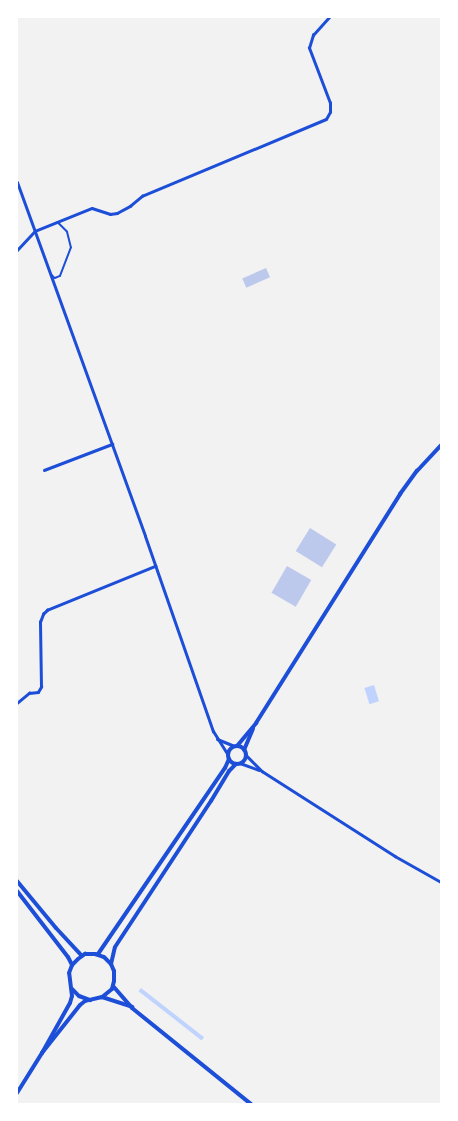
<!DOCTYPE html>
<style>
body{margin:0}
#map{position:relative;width:458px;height:1121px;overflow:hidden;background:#f2f2f2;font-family:"Roboto Serif",serif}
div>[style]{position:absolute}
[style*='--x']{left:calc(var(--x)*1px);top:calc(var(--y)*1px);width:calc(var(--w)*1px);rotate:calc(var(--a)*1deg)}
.water>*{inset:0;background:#bfd3fe;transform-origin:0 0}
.building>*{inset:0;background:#bdc9ec;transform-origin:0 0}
.service>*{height:1.5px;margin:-0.75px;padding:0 0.75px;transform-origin:0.75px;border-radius:0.75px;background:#1d4ed8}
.minor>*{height:2.5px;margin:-1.25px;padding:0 1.25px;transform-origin:1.25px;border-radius:1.25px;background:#1d4ed8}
.tertiary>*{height:3px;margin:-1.5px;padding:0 1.5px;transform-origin:1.5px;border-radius:1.5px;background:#1d4ed8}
.primary>*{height:4px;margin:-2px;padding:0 2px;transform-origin:2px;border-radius:2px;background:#1d4ed8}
.primary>.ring{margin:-2px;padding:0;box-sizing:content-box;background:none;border:4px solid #1d4ed8;border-radius:50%}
span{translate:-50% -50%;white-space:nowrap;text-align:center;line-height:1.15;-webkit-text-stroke:3.5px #fff;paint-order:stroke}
.frame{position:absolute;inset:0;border:18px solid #fff;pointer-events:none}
</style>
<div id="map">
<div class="water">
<div style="left:374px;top:685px;width:17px;height:10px;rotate:73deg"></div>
<div style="left:141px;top:988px;width:80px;height:4px;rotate:38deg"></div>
</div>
<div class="building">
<div style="left:266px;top:268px;width:10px;height:26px;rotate:66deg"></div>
<div style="left:310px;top:528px;width:31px;height:27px;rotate:32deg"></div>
<div style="left:287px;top:566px;width:28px;height:31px;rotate:30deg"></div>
</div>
<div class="service">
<div style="--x:52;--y:275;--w:4;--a:45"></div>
<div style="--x:55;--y:278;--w:5;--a:-22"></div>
<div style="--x:60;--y:276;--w:30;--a:-69"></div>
<div style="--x:71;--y:248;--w:16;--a:-104"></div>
<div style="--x:67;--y:232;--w:13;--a:-135"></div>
</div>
<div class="minor">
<div style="--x:35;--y:231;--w:61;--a:-22"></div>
<div style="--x:92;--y:208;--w:19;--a:18"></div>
<div style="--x:110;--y:214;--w:7;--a:-8"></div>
<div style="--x:117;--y:213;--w:15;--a:-28"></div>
<div style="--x:130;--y:206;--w:16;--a:-40"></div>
<div style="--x:142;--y:196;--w:199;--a:-22.7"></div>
<div style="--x:326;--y:119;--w:8;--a:-60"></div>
<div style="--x:330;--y:112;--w:9;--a:-90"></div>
<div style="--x:330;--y:103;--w:59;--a:-110.9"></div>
<div style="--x:309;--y:48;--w:14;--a:-73"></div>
<div style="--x:313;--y:35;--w:24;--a:-48"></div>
<div style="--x:44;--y:470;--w:73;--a:-20.9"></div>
<div style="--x:17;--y:703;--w:16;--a:-40"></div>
<div style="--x:29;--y:693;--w:9;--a:-6"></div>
<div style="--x:38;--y:692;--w:6;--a:-59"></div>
<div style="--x:41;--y:687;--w:65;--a:-90.9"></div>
<div style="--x:40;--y:622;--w:9;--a:-69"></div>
<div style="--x:43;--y:614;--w:6;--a:-45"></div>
<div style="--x:47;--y:610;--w:117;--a:-22.2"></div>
<div style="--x:246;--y:755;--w:23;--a:45"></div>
<div style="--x:262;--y:771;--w:158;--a:32.6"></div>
<div style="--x:395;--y:856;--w:53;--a:29.5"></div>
<div style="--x:240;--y:763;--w:20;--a:20"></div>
</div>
<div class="tertiary">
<div style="--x:17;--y:182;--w:376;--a:70.1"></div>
<div style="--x:145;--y:536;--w:207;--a:70.8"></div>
<div style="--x:213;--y:731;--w:28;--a:58"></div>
<div style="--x:17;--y:250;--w:26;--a:-47"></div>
<div style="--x:217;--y:739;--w:18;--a:22"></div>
</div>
<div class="primary">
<div class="ring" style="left:228px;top:746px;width:14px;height:14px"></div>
<div style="--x:237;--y:746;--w:30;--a:-50"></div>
<div style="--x:256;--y:723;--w:271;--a:-57.8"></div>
<div style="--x:400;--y:494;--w:29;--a:-54"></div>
<div style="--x:417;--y:471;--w:35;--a:-47"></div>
<div style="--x:244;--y:750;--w:23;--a:-67"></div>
<div style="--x:17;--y:881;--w:61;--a:50.3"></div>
<div style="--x:56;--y:928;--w:38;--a:47"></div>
<div style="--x:17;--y:891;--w:83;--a:52.3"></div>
<div style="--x:68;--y:957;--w:9;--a:63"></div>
<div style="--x:98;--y:954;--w:225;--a:-55.7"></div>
<div style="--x:225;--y:768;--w:10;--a:-66"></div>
<div style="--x:111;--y:964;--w:17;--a:-77"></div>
<div style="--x:115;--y:947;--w:175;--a:-56.7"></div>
<div style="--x:211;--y:801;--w:35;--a:-59"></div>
<div style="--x:229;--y:771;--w:10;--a:-45"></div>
<div style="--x:113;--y:986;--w:29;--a:49"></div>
<div style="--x:132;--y:1008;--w:153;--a:38.9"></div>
<div style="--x:72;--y:989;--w:10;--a:45"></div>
<div style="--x:79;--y:996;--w:12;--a:20"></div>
<div style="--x:102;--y:997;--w:32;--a:18"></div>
<div style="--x:17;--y:1093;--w:47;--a:-58"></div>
<div style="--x:42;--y:1053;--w:57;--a:-60.8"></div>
<div style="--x:70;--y:1003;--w:7;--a:-74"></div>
<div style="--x:72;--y:996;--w:23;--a:-97"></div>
<div style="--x:69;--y:973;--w:9;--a:-69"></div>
<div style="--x:72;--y:965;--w:8;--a:-45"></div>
<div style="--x:78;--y:959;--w:9;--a:-36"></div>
<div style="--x:85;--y:954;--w:10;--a:0"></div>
<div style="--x:95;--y:954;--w:9;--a:18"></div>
<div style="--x:104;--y:957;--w:10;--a:45"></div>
<div style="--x:111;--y:964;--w:8;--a:67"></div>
<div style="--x:114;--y:971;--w:10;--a:90"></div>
<div style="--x:114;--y:981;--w:8;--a:104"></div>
<div style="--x:112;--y:989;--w:13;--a:141"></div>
<div style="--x:102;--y:997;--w:17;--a:167"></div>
<div style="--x:85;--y:1001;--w:6;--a:141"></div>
<div style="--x:80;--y:1005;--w:61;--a:128.4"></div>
</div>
<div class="frame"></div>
</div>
